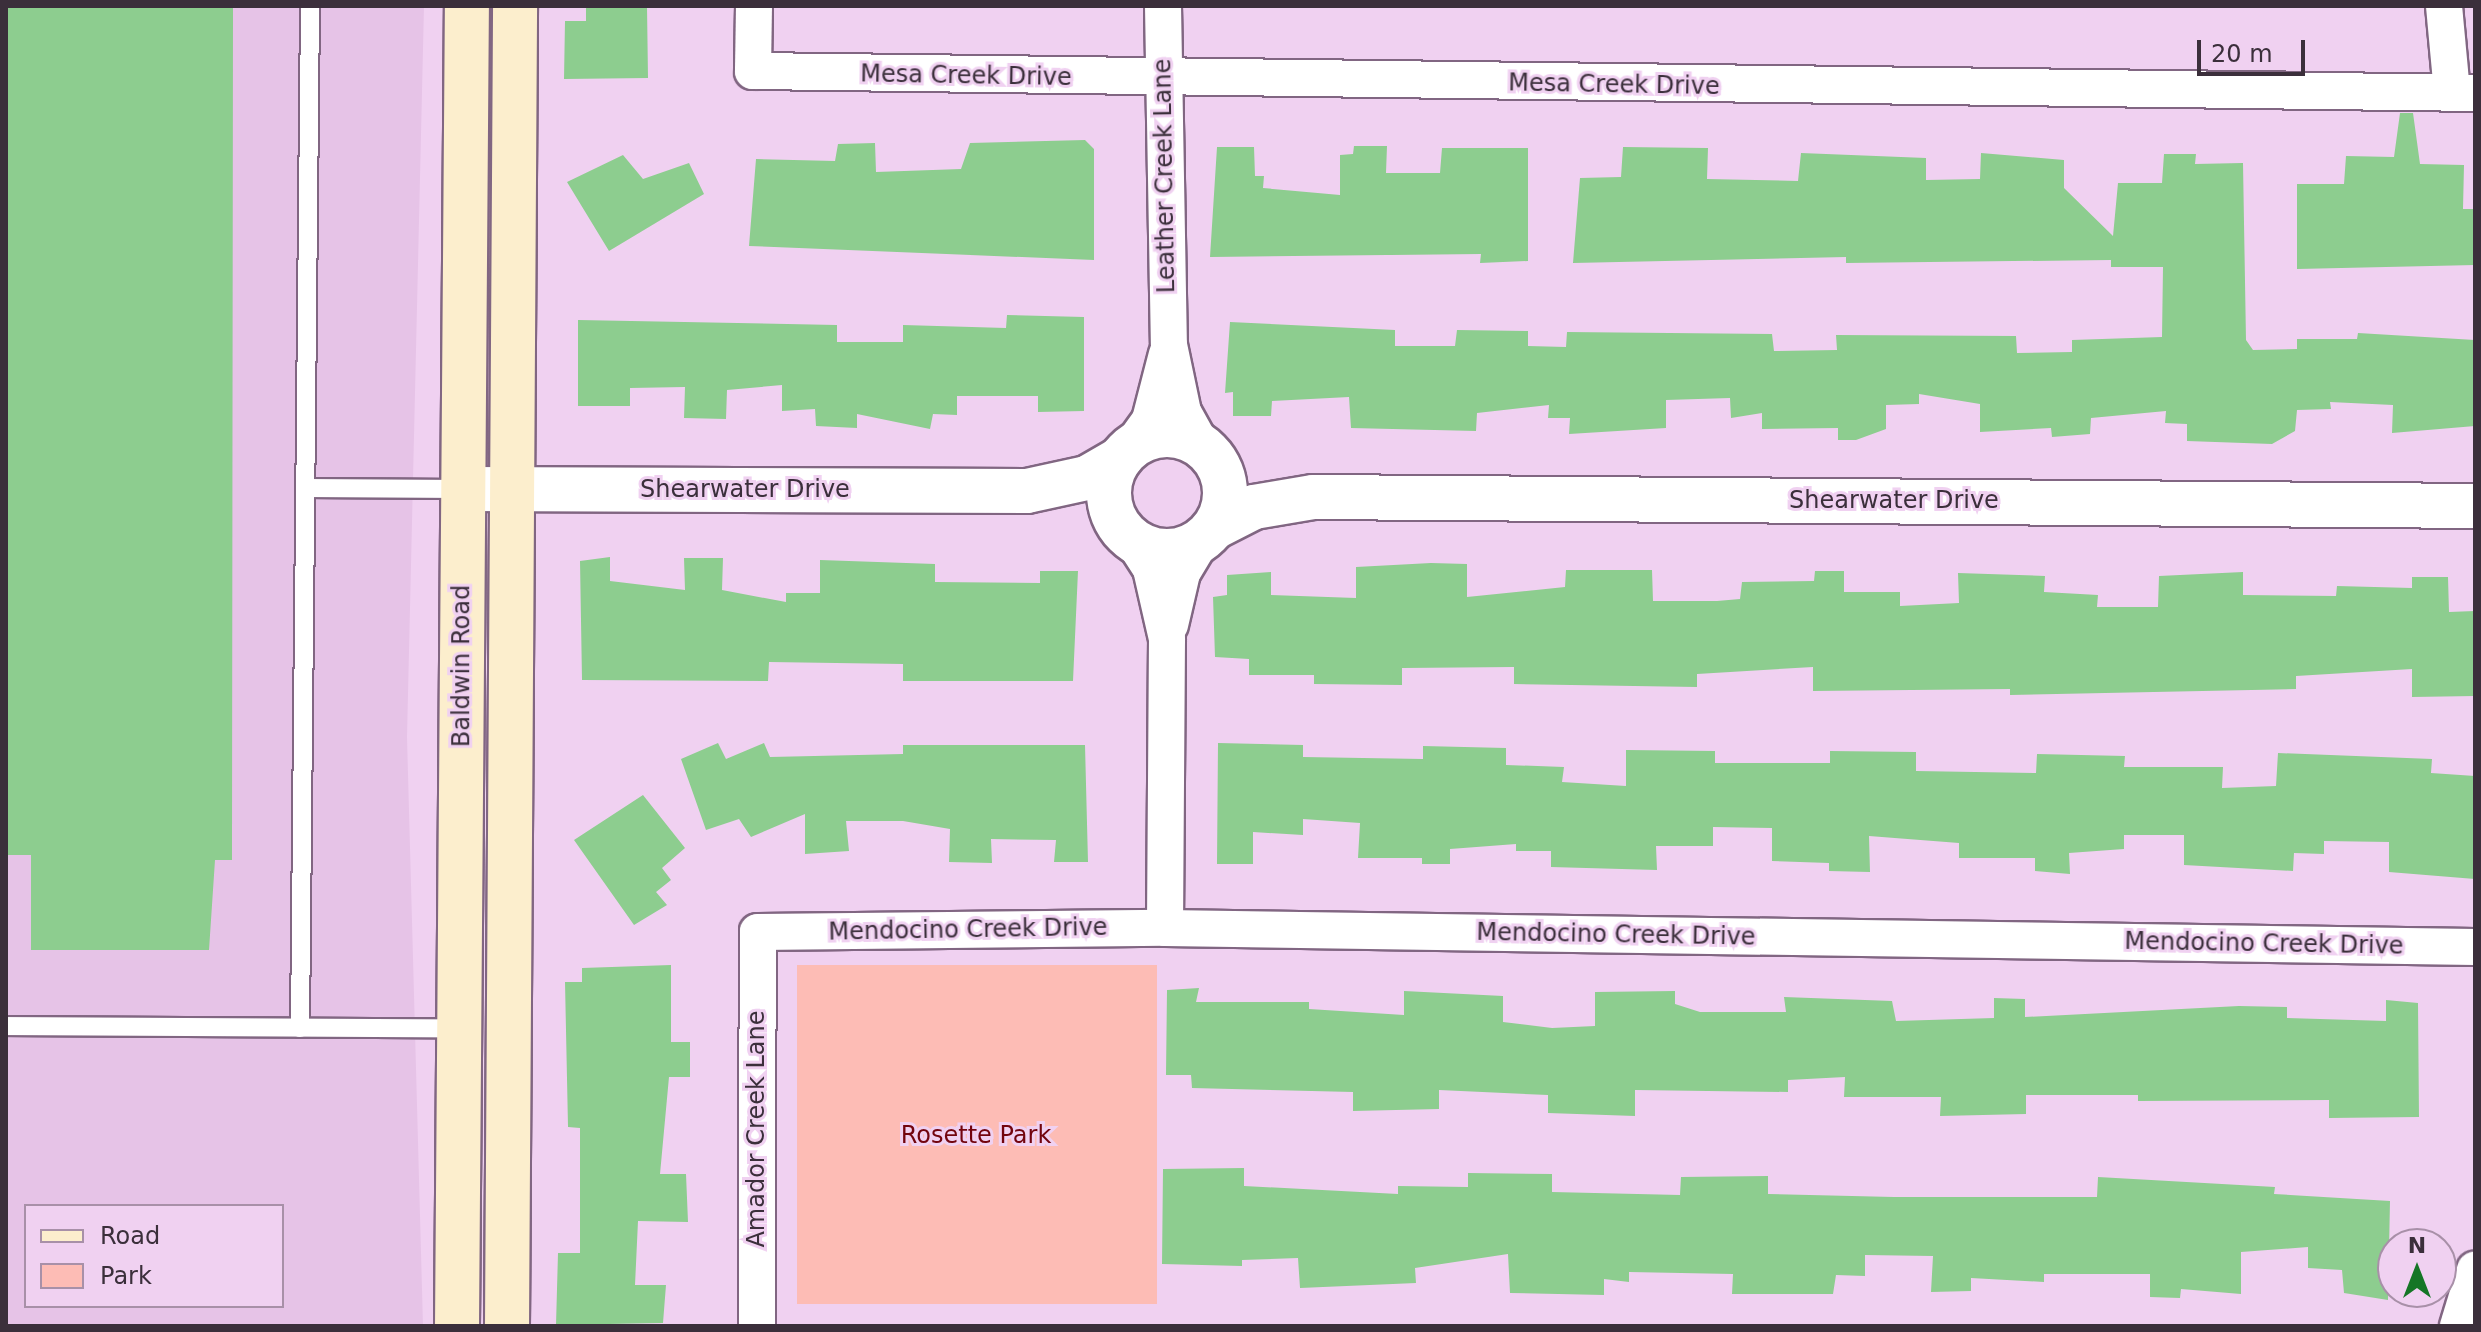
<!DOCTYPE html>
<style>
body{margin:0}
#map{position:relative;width:2481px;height:1332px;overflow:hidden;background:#f0d1f1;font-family:"DejaVu Sans",sans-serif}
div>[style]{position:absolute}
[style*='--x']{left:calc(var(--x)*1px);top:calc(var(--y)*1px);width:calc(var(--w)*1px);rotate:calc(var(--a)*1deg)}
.built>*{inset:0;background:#e6c3e7}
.green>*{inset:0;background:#fdbcb5;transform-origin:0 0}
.building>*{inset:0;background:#8dcd8f}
.roads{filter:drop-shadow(2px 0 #816682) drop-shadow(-2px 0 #816682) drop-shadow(0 2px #816682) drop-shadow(0 -2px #816682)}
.service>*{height:18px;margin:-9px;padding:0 9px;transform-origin:9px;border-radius:9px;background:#fff}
.minor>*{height:36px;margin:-18px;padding:0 18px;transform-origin:18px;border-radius:18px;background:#fff}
.tertiary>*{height:44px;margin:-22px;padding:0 22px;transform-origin:22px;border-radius:22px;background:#fff}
.tertiary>.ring{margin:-22px;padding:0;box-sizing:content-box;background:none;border:44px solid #fff;border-radius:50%}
.secondary>*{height:44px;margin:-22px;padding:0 22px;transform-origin:22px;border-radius:22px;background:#fceecd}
span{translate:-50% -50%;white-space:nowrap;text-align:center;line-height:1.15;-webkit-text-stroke:6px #f0d1f1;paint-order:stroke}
.street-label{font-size:24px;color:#3b2f3b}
.park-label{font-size:24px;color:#72040e}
.frame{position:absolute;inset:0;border:8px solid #3b2f3b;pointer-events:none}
.legend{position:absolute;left:24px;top:1204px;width:260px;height:104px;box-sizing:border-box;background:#f0d1f1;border:2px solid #a890a8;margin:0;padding:10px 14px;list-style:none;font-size:24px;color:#3b2f3b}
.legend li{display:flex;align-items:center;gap:16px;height:40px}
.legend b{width:40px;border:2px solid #a890a8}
.north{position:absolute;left:2377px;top:1228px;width:80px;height:80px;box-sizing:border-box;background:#f0d1f1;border:2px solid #a890a8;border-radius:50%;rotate:0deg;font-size:22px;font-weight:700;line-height:32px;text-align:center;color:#3b2f3b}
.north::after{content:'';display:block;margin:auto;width:28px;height:36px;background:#157626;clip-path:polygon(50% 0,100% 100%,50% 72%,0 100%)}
.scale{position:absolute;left:2197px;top:40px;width:108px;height:36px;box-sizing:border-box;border:4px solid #3b2f3b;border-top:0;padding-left:10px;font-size:24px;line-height:28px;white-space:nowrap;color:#3b2f3b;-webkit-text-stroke:6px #f0d1f1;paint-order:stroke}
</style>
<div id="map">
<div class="built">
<div style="clip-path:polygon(evenodd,6px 6px,424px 6px,407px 737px,423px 1326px,6px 1326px,6px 6px,26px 1206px,282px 1206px,282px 1306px,26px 1306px,26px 1206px)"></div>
</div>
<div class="green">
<div style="left:797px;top:965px;width:360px;height:339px"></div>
</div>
<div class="building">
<div style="clip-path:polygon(6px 6px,233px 6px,232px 860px,215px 860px,209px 950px,31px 950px,31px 855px,6px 855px)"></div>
<div style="clip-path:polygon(647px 6px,648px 78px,564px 79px,565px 21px,586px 21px,586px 7px)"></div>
<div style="clip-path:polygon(2400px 113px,2413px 113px,2420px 164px,2464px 165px,2463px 209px,2475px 209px,2475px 265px,2297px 269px,2297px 184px,2344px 184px,2346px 156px,2394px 157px)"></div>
<div style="clip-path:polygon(1085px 140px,1094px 149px,1094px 260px,749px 246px,756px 159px,835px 161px,838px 144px,875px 143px,876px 172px,961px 169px,970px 143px)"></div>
<div style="clip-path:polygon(1354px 146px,1387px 146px,1386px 173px,1440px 173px,1442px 148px,1528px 148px,1528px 261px,1480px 263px,1481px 254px,1210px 257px,1217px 147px,1254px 147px,1255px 176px,1264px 176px,1263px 188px,1340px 195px,1340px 155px,1353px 154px)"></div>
<div style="clip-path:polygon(1623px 147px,1708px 148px,1707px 179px,1798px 181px,1801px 153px,1926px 158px,1926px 180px,1980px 179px,1981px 153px,2064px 160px,2064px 188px,2113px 236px,2118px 183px,2162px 183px,2164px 154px,2196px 154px,2195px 164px,2243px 163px,2246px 340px,2253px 350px,2297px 349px,2297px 339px,2357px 339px,2358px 333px,2475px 340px,2475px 426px,2392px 433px,2393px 405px,2330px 402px,2331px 409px,2297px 410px,2295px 431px,2272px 444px,2187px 441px,2187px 424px,2165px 423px,2166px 411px,2091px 418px,2090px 434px,2052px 437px,2051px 428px,1980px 432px,1980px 404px,1919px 394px,1919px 404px,1886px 405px,1886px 429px,1856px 440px,1838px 440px,1838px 428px,1762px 429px,1762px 413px,1731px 418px,1730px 398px,1666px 400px,1666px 428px,1569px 434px,1570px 418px,1548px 418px,1549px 405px,1477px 413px,1476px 431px,1351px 428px,1349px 397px,1272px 401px,1271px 416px,1233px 416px,1233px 392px,1225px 393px,1230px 322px,1395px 330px,1395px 346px,1455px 346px,1457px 330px,1528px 331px,1528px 346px,1566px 347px,1567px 332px,1772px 334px,1774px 351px,1837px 350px,1836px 335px,2016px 336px,2017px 353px,2072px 352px,2072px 340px,2162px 337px,2163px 267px,2111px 267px,2111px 260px,1846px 263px,1846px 257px,1573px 263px,1580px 178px,1621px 177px)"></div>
<div style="clip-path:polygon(623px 155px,643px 179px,689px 163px,704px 194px,609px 251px,567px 182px)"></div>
<div style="clip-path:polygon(1007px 315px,1084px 317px,1084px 411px,1038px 412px,1038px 396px,957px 396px,957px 415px,933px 414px,930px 429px,857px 414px,857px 428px,816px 426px,815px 409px,782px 411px,782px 385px,727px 390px,726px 419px,684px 418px,685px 387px,630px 388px,630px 406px,578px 406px,578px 320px,837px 325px,837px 342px,903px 342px,903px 325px,1006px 328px)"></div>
<div style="clip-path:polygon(610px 557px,610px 581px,685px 590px,684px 558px,723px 558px,722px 590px,786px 602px,786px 593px,820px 593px,820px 560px,935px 564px,935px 582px,1040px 583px,1040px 571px,1078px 571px,1073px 681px,903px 681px,903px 664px,769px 662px,768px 681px,582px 680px,580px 561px)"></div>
<div style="clip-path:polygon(1431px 563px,1467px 564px,1467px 597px,1565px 587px,1566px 570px,1652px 570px,1653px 601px,1717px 601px,1740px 599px,1742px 582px,1814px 581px,1815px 571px,1844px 571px,1844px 592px,1900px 592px,1900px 606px,1959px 603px,1958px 573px,2045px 576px,2044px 592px,2098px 595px,2097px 607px,2158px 607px,2159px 576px,2243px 572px,2243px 595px,2336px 596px,2337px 586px,2412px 588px,2412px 577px,2448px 577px,2449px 612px,2475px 611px,2475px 696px,2412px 697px,2412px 669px,2296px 676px,2296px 689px,2010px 695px,2010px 689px,1813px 691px,1813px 667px,1697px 674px,1697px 687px,1514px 684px,1514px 667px,1402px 668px,1402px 685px,1314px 684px,1314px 675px,1249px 675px,1249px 659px,1215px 657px,1213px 597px,1227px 595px,1227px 575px,1271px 572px,1271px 595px,1356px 598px,1356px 567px)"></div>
<div style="clip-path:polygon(718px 743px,726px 759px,764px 743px,770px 757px,903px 754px,903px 745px,1085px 745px,1088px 862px,1054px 862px,1056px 840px,991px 839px,992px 863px,949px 862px,950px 829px,903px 821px,846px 821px,849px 851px,805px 854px,805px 814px,751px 837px,739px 819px,706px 830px,681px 759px)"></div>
<div style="clip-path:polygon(1218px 743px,1303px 745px,1303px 757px,1423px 759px,1423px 746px,1506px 748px,1506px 765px,1564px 767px,1562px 782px,1626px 786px,1626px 750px,1715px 751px,1715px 763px,1830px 763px,1830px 751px,1916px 752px,1916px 771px,2036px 773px,2037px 754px,2125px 756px,2124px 767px,2223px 767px,2222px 788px,2276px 786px,2278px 753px,2432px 759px,2431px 773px,2475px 776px,2475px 879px,2389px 872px,2389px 842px,2324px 841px,2324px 854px,2294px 853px,2293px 871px,2184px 865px,2184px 835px,2124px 835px,2124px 849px,2069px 853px,2070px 874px,2035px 871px,2035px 858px,1959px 858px,1959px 843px,1869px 836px,1870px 872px,1829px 871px,1829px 863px,1772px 861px,1772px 828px,1713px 827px,1713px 846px,1656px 846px,1657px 870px,1551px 867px,1551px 851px,1516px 851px,1516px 844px,1450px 849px,1450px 864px,1422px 864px,1422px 858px,1358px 858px,1360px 823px,1303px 819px,1303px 835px,1253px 832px,1253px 864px,1217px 864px)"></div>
<div style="clip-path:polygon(643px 795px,685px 848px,662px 868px,671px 880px,656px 892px,667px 905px,634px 925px,574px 840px)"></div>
<div style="clip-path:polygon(671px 965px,671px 1042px,690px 1042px,690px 1077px,669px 1077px,660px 1174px,686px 1174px,688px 1222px,638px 1221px,635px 1285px,666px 1285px,663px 1323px,556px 1325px,558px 1253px,580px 1253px,580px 1128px,568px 1127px,565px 982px,582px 982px,582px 968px)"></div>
<div style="clip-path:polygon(1199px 988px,1196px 1002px,1309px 1002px,1309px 1009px,1404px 1015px,1404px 991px,1503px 996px,1503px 1022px,1552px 1028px,1595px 1026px,1595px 992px,1675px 991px,1675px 1004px,1700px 1012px,1786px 1012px,1784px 997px,1892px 1001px,1896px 1021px,1994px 1018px,1994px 998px,2025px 999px,2025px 1017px,2239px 1006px,2287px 1007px,2287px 1018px,2386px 1021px,2386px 1000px,2418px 1003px,2419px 1117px,2329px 1118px,2329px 1100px,2138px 1101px,2138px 1095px,2026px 1095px,2026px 1114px,1940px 1116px,1941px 1097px,1844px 1097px,1845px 1077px,1788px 1080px,1788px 1092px,1635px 1090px,1635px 1116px,1548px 1113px,1548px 1095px,1439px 1090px,1439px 1109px,1353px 1111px,1353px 1092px,1192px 1088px,1191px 1075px,1166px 1075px,1167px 990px)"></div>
<div style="clip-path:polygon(1244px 1168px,1244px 1186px,1398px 1194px,1398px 1186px,1468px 1187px,1468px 1173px,1552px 1174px,1552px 1192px,1680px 1195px,1681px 1177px,1768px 1176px,1768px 1194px,1894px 1197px,2097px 1197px,2098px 1177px,2275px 1187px,2274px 1194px,2390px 1201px,2388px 1300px,2344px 1293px,2342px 1270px,2308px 1268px,2308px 1247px,2241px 1252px,2241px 1294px,2181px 1289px,2180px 1298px,2150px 1297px,2150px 1274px,2044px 1274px,2044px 1282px,1971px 1278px,1971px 1291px,1931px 1292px,1933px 1256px,1865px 1255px,1865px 1276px,1836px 1275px,1833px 1294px,1732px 1294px,1733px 1274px,1629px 1272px,1629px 1282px,1604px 1279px,1604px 1295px,1510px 1293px,1508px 1254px,1415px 1268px,1416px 1283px,1300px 1288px,1298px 1258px,1242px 1260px,1242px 1266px,1162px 1264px,1163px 1169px)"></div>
</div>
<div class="roads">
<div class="service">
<div style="--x:305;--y:488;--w:158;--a:0.4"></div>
<div style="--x:6;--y:1026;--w:453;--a:0.3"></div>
<div style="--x:300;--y:1028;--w:1022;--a:-89.44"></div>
</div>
<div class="minor">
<div style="--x:754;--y:6;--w:65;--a:90.9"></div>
<div style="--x:753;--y:71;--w:1722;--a:0.73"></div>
<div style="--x:1163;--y:6;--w:339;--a:89"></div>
<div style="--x:1169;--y:345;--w:68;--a:78.2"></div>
<div style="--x:1183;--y:412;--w:38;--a:61"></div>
<div style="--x:2444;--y:6;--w:87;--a:84.7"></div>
<div style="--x:1132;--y:445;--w:31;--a:-54"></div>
<div style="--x:1150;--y:420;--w:68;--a:-75.6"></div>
<div style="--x:1133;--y:541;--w:33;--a:57"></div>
<div style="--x:1151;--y:569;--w:72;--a:77.1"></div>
<div style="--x:1167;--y:639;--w:289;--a:90.4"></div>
<div style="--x:1170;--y:625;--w:53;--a:-77"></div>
<div style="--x:1182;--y:573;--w:39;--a:-59"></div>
<div style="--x:757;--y:1326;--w:394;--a:-89.9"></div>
<div style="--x:758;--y:932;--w:407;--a:-0.6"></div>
<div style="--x:1165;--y:928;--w:1310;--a:0.83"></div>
<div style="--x:2458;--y:1326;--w:59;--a:-73.1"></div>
</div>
<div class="tertiary">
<div class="ring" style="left:1109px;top:435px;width:72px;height:72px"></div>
<div style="--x:463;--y:489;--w:564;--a:0.2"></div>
<div style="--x:1027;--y:491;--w:61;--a:-12.2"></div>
<div style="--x:1087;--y:478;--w:38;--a:-30"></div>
<div style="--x:1215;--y:527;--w:44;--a:-27.1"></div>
<div style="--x:1254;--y:507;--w:60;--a:-9.6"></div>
<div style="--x:1313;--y:497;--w:1162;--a:0.44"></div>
</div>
<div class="secondary">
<div style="--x:457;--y:1326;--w:1320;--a:-89.57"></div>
<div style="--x:507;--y:1326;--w:1320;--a:-89.65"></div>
</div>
</div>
<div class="street-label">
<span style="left:966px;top:76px;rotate:1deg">Mesa Creek Drive</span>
<span style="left:1614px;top:85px;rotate:1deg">Mesa Creek Drive</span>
<span style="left:1165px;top:176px;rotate:-91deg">Leather Creek Lane</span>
<span style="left:745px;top:490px">Shearwater Drive</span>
<span style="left:1894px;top:501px">Shearwater Drive</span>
<span style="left:462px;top:666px;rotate:-90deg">Baldwin Road</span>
<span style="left:968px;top:930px;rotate:-1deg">Mendocino Creek Drive</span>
<span style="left:1616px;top:935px;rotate:1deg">Mendocino Creek Drive</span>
<span style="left:2264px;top:944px;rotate:1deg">Mendocino Creek Drive</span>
<span style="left:757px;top:1129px;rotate:-90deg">Amador Creek Lane</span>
</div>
<div class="park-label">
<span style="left:976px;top:1136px">Rosette Park</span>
</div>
<div class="frame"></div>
<ul class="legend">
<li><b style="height:10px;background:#fceecd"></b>Road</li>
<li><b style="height:22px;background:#fdbcb5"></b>Park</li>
</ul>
<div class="north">N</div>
<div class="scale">20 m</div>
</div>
